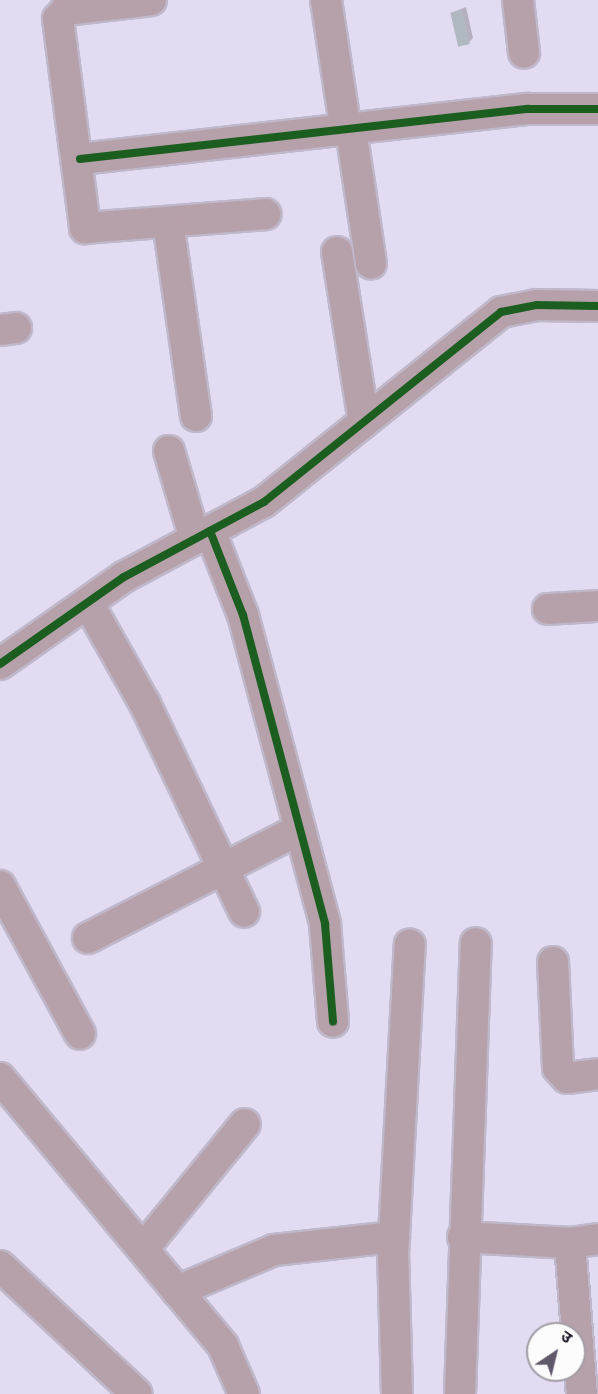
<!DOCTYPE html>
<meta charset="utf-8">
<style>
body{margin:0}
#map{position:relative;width:598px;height:1394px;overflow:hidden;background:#e3dbf1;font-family:Georgia,"Noto Sans Devanagari",serif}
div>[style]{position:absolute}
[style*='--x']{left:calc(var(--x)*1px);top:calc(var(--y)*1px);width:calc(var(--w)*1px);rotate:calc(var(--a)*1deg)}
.shadow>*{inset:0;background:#0003}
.building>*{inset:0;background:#b0b9c1;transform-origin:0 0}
.roads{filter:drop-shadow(2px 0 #bfb8ca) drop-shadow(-2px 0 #bfb8ca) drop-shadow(0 2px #bfb8ca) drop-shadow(0 -2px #bfb8ca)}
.minor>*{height:30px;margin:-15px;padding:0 15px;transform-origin:15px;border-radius:15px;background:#b6a0a9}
.cycleway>*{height:8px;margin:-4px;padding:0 4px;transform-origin:4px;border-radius:4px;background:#1b5e20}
span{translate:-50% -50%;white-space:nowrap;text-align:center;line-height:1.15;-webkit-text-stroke:5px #fcfcfc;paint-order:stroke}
.north{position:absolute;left:526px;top:1322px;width:60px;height:60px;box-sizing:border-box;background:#fcfcfc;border:2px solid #a19ea5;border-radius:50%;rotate:35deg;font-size:16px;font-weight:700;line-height:24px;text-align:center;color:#191223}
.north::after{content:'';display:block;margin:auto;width:21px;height:27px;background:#60586b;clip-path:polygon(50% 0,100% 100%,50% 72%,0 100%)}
</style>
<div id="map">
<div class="shadow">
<div style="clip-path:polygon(466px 7px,473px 38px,469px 42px,451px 13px)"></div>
</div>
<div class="building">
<div style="left:462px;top:10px;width:35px;height:12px;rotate:77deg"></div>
</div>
<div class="roads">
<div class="minor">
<div style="--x:151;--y:0;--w:86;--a:173.3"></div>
<div style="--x:66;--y:10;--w:12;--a:132"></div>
<div style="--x:58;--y:19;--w:211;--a:82.6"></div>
<div style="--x:85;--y:228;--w:181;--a:-4.4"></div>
<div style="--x:326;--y:0;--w:133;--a:81.3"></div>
<div style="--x:518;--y:0;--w:53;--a:83.5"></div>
<div style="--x:351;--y:130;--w:135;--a:81.5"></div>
<div style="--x:80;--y:159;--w:451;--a:-6.4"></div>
<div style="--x:528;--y:109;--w:70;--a:0"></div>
<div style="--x:168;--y:222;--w:196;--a:81.8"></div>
<div style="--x:337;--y:252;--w:172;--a:81"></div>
<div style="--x:0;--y:330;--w:16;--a:-7"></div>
<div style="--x:169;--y:451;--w:92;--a:73.5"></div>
<div style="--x:210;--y:531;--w:90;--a:68.6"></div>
<div style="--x:243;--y:615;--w:320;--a:75.1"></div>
<div style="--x:325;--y:924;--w:98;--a:85.3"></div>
<div style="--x:88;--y:603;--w:116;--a:60.6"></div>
<div style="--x:145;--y:704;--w:230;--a:64.5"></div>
<div style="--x:548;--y:609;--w:50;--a:-3.4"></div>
<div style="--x:0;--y:664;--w:151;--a:-35.1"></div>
<div style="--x:124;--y:577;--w:159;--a:-28.2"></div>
<div style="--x:264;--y:502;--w:304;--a:-38.7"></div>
<div style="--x:501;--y:312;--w:37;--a:-11"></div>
<div style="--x:537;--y:305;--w:61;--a:0.9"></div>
<div style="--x:0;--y:886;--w:168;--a:61.6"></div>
<div style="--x:88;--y:938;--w:238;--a:-27.2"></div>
<div style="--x:553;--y:962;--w:106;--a:87.3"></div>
<div style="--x:558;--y:1068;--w:13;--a:48"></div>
<div style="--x:567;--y:1078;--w:31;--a:-7"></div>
<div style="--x:0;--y:1078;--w:349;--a:50.2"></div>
<div style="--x:223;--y:1346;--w:52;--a:66.4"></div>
<div style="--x:463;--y:1237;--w:107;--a:3.2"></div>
<div style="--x:570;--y:1243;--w:28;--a:-8"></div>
<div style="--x:570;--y:1243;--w:151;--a:85.5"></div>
<div style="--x:143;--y:1249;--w:161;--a:-50.8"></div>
<div style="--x:0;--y:1266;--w:187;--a:43.1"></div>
<div style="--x:177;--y:1291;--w:105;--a:-22.9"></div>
<div style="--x:274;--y:1250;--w:121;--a:-6.2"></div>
<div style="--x:397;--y:1394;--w:140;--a:-91.6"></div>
<div style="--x:393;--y:1254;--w:310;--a:-86.9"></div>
<div style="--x:460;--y:1394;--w:451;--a:-88"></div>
</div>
</div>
<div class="cycleway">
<div style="--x:80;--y:159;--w:451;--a:-6.4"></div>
<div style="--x:528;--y:109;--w:70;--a:0"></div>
<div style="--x:210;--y:531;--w:90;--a:68.6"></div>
<div style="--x:243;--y:615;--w:320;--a:75.1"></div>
<div style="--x:325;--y:924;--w:98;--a:85.3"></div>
<div style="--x:0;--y:664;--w:151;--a:-35.1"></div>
<div style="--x:124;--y:577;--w:159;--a:-28.2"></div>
<div style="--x:264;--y:502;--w:304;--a:-38.7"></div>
<div style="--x:501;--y:312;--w:37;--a:-11"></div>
<div style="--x:537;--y:305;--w:61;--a:0.9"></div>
</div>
<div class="north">उ</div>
</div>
